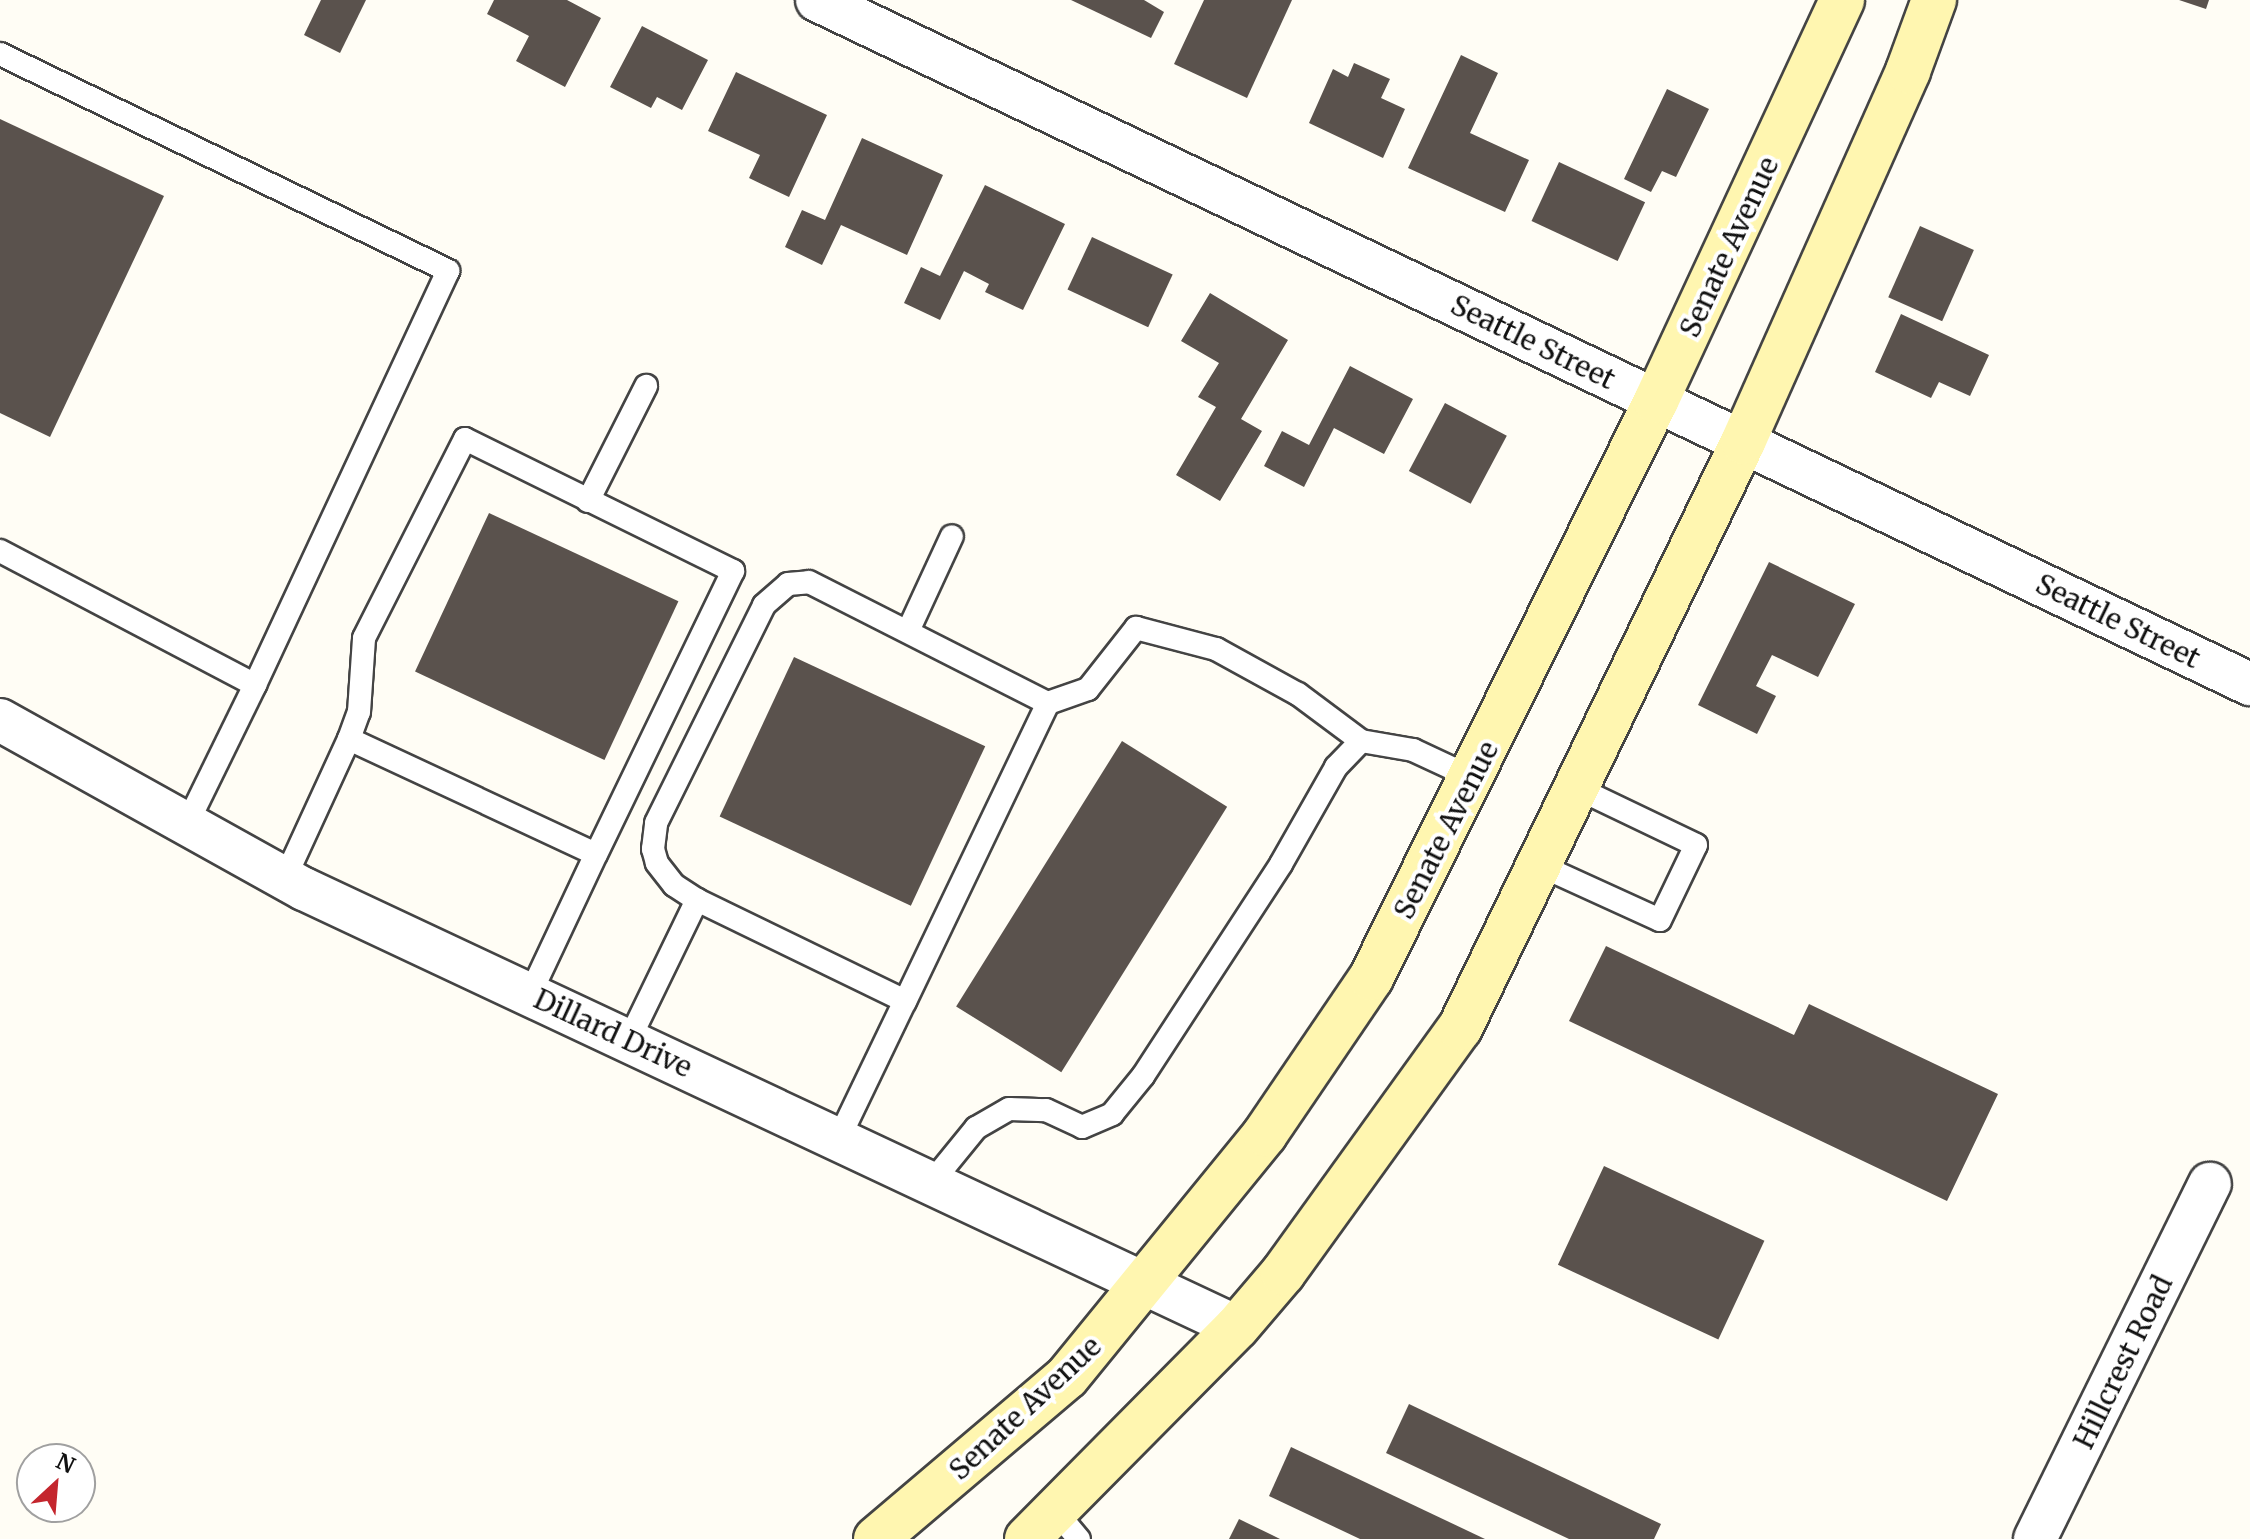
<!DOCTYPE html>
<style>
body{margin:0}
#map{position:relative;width:2250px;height:1539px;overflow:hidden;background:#fffdf5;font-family:Merriweather,serif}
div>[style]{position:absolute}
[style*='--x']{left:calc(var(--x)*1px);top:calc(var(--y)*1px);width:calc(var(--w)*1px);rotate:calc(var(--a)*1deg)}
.building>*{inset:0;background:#5a524d;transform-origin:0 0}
.roads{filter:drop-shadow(2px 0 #444) drop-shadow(-2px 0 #444) drop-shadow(0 2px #444) drop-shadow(0 -2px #444)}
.lane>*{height:22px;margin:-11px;padding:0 11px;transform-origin:11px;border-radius:11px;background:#fff}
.street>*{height:42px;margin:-21px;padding:0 21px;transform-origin:21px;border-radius:21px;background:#fff}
.secondary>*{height:44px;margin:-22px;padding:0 22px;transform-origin:22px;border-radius:22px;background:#fff6b0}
span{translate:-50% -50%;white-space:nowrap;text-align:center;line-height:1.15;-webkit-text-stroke:8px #fff;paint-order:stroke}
.street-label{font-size:28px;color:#111}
.north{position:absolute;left:16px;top:1443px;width:80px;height:80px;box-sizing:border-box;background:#fff;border:2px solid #a0a0a0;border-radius:50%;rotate:26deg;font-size:22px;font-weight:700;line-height:32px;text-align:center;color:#111}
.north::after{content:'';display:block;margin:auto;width:28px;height:36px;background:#c4262e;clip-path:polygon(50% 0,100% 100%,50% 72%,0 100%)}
</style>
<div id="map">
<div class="building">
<div style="clip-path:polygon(321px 0,366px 0,340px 53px,304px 35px)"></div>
<div style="clip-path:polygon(494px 0,567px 0,601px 18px,565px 87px,516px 61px,529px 36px,487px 14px)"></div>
<div style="clip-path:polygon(1071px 0,1144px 0,1164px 12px,1151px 38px)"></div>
<div style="clip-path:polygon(1204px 0,1292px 0,1247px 98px,1174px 64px)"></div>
<div style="clip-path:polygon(2179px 0,2209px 0,2206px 9px)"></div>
<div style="clip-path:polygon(642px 26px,708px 60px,682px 110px,657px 97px,651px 108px,610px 87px)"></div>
<div style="clip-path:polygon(1461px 55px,1498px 73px,1470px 133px,1529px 160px,1505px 212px,1408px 168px)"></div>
<div style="clip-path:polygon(1354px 63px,1390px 79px,1381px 98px,1405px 109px,1383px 158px,1309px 123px,1333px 69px,1348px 77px)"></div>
<div style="clip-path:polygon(736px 72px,827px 115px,789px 197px,749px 178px,760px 155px,708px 131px)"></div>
<div style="clip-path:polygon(1667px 89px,1709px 109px,1676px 177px,1662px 171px,1651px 192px,1624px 179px)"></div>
<div style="clip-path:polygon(0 119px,164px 196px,50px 437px,0 413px)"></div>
<div style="clip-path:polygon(862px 138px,943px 175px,907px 255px,841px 225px,822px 265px,785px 247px,802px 210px,825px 220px)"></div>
<div style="left:1559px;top:162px;width:95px;height:65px;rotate:25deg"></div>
<div style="clip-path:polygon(985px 185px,1065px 224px,1023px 310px,985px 292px,989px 284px,964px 271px,940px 320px,904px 303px,921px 267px,940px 276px)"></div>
<div style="left:1920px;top:226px;width:59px;height:78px;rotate:24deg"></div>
<div style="left:1092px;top:237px;width:89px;height:58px;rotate:25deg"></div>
<div style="clip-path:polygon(1210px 293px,1288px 340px,1241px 419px,1262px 431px,1220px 501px,1176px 475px,1216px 407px,1198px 397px,1219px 363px,1181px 341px)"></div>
<div style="clip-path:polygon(1901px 314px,1989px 355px,1970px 396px,1939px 382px,1931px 398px,1875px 372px)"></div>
<div style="clip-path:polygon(1350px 366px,1413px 399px,1384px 454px,1334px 428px,1304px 487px,1264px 466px,1282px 431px,1309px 445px)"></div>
<div style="left:1445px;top:403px;width:70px;height:77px;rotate:28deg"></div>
<div style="left:489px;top:513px;width:209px;height:175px;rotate:25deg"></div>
<div style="clip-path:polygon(1769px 562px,1855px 604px,1818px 677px,1772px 655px,1756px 686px,1776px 696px,1757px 734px,1698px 705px)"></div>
<div style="left:794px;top:657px;width:211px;height:176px;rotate:25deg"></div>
<div style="left:1122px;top:741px;width:124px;height:313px;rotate:32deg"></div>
<div style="clip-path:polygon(1606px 946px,1794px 1035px,1809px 1004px,1998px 1094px,1947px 1201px,1569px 1021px)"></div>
<div style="left:1604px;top:1166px;width:177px;height:109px;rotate:25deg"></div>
<div style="clip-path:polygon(1409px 1404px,1661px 1524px,1654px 1539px,1569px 1539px,1386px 1453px)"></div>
<div style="clip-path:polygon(1291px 1447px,1485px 1539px,1360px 1539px,1269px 1496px)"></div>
<div style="clip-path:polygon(1239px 1519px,1280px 1539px,1229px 1539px)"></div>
</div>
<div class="roads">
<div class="lane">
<div style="--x:0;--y:54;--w:498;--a:25.8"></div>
<div style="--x:448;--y:271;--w:457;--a:115"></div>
<div style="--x:588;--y:501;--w:129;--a:-63.2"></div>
<div style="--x:0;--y:551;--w:288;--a:27.7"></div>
<div style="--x:255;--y:685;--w:155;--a:116.1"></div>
<div style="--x:909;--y:629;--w:102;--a:-65.2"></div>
<div style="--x:1048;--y:703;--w:42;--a:-19.3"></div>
<div style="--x:1088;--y:689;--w:78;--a:-51.8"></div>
<div style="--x:1136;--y:628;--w:83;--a:14.7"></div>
<div style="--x:1216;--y:649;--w:94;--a:28.8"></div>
<div style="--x:1298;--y:694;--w:79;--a:36.7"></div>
<div style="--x:349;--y:739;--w:29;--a:-70"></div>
<div style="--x:359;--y:712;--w:74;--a:-86.1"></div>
<div style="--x:364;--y:638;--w:223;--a:-63.1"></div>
<div style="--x:465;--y:439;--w:299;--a:26.2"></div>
<div style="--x:733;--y:571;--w:314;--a:115.8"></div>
<div style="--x:1537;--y:864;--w:135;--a:24.5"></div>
<div style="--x:1660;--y:920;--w:83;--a:-64.4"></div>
<div style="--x:1696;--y:845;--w:136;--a:-154.4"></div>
<div style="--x:285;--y:878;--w:153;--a:-65.3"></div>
<div style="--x:349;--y:739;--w:272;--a:25"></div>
<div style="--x:596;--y:854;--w:155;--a:115.2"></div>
<div style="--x:697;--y:900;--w:27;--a:-147"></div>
<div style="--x:674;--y:885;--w:28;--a:-128"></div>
<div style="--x:657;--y:863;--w:15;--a:-106"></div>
<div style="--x:653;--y:849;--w:26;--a:-83"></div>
<div style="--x:656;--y:823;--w:243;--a:-63.6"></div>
<div style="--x:764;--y:605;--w:32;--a:-41"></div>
<div style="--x:788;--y:584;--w:21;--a:-5"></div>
<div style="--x:809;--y:582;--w:268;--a:26.9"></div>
<div style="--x:1048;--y:703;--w:331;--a:115.6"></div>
<div style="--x:629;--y:1040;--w:156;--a:-64.1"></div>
<div style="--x:697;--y:900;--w:231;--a:25.9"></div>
<div style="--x:905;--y:1001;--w:152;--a:115.7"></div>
<div style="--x:932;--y:1182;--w:70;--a:-50.8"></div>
<div style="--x:976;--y:1128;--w:38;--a:-30"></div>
<div style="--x:1009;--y:1109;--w:37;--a:2"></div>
<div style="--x:1046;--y:1110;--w:40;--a:25"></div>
<div style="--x:1082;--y:1127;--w:33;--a:-23"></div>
<div style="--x:1112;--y:1114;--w:49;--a:-50.8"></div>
<div style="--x:1143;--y:1076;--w:253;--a:-56.9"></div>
<div style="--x:1281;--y:864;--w:112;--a:-60.4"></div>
<div style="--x:1336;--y:767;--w:36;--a:-46"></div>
<div style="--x:1361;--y:741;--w:53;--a:9.8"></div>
<div style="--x:1413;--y:750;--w:66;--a:25"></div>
<div style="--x:1057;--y:1513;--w:34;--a:50"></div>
</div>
<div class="street">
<div style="--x:817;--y:0;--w:1588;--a:25.52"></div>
<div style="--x:0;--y:720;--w:348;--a:29.1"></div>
<div style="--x:304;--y:889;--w:1031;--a:25.15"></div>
<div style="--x:2035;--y:1539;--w:396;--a:-63.8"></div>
</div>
<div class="secondary">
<div style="--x:876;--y:1539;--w:250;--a:-40.3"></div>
<div style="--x:1067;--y:1377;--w:313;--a:-50.8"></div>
<div style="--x:1265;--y:1134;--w:189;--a:-55.8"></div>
<div style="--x:1371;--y:978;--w:644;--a:-63.71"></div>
<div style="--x:1656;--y:401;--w:442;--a:-65.1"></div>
<div style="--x:1027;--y:1539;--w:298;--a:-45.3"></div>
<div style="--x:1237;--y:1327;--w:71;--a:-49.6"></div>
<div style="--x:1283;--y:1273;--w:302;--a:-54.2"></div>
<div style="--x:1460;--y:1028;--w:651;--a:-64.22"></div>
<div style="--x:1743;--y:442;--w:406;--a:-66"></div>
<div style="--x:1908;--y:71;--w:76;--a:-69.9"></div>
</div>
</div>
<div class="street-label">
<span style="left:1729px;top:247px;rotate:-65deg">Senate Avenue</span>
<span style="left:1533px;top:342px;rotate:26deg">Seattle Street</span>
<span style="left:2118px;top:621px;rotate:26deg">Seattle Street</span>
<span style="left:1446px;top:830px;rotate:-63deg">Senate Avenue</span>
<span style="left:613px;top:1033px;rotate:25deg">Dillard Drive</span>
<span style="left:2123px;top:1362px;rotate:-64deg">Hillcrest Road</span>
<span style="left:1025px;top:1408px;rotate:-43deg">Senate Avenue</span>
</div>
<div class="north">N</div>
</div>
